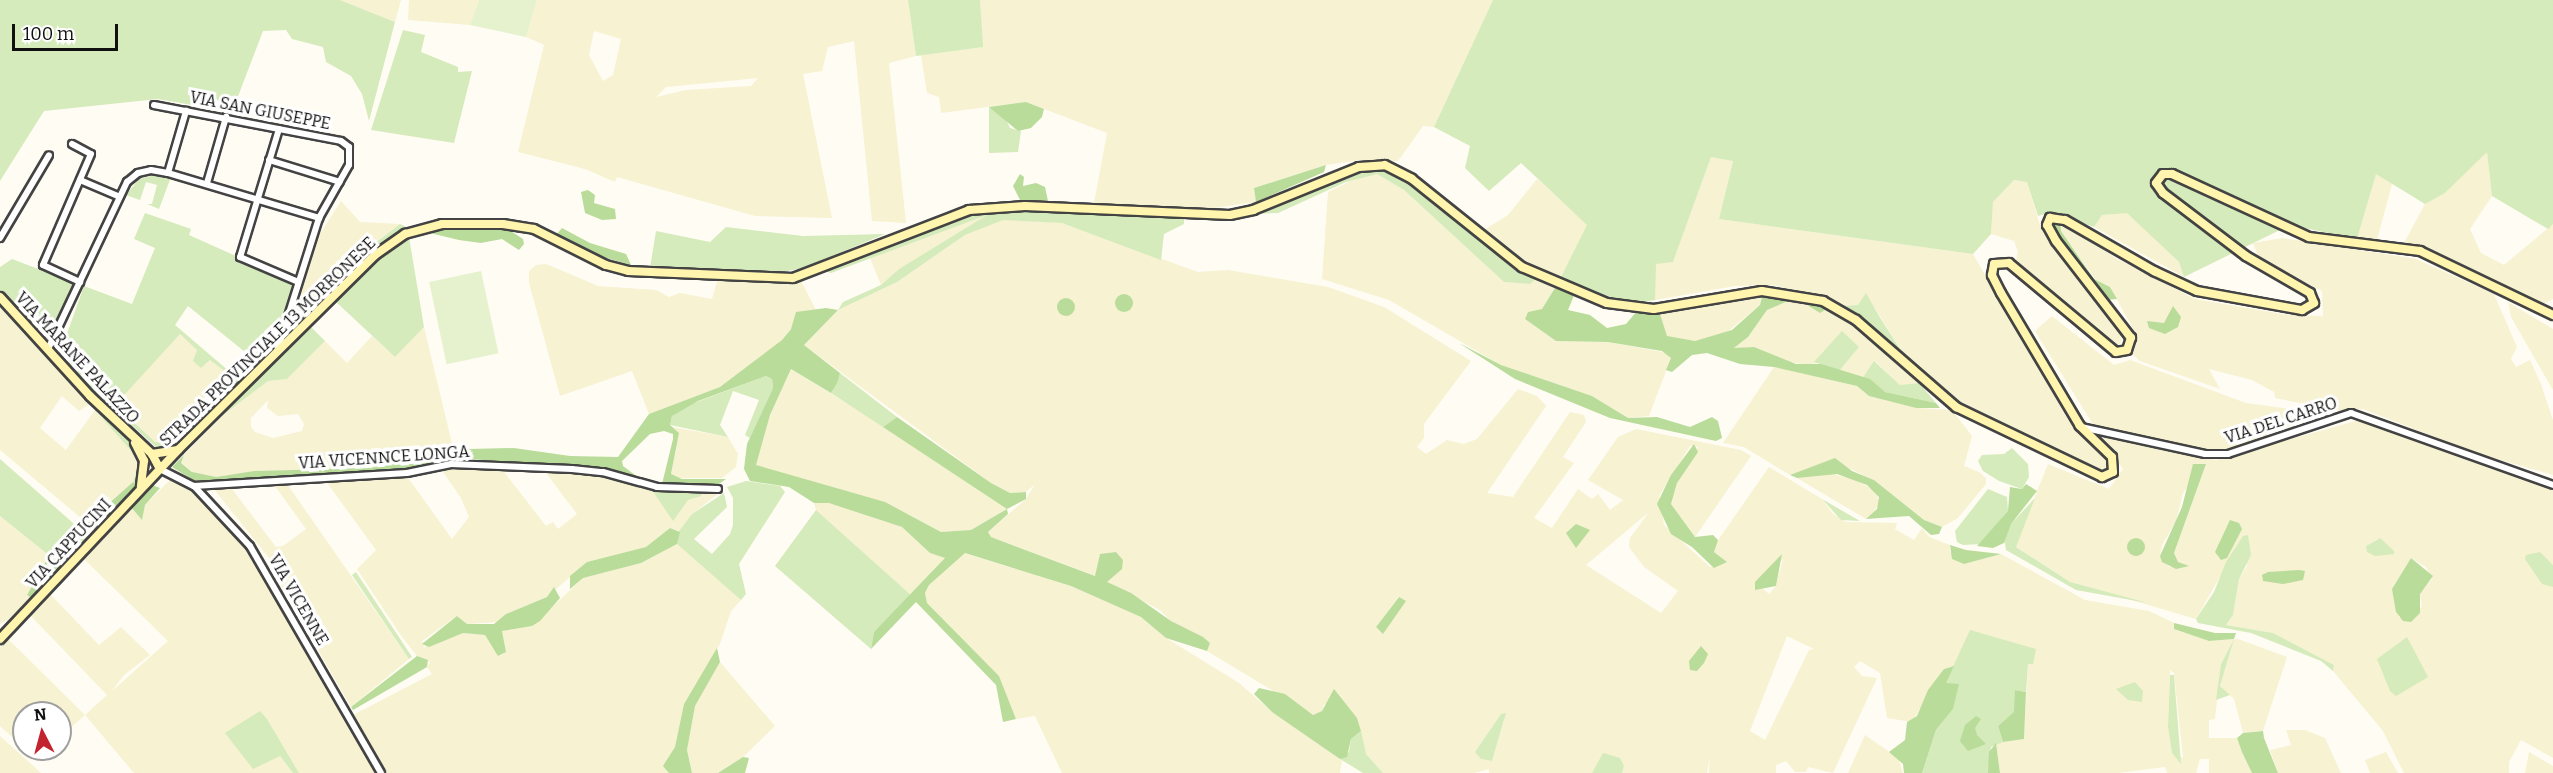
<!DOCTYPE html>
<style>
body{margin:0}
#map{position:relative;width:2553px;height:773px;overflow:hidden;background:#fffcf3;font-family:Bitter,serif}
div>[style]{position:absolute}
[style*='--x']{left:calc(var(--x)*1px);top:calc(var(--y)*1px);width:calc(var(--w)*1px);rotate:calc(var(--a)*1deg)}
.farmland>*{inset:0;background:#f6f2d2}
.green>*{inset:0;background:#d5ebbb}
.forest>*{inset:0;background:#b9dc9a}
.round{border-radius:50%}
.pitch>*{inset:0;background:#e6f2cd;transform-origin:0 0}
.roads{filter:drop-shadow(2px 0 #434343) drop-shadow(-2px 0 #434343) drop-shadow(0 2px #434343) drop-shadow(0 -2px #434343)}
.street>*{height:6px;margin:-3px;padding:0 3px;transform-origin:3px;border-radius:3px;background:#fff}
.secondary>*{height:8px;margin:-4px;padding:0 4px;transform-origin:4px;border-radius:4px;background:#fff5ae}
span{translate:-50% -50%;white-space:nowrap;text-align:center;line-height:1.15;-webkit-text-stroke:6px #fff;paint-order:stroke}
.street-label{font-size:16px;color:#101010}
.north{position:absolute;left:12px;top:701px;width:60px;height:60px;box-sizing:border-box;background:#fff;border:2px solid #9f9f9f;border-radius:50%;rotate:354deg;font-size:16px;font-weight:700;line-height:24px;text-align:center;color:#101010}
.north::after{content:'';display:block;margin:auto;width:21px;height:27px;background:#c32530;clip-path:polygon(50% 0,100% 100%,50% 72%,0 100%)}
.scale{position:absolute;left:12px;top:24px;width:106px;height:27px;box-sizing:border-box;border:3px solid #101010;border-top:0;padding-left:8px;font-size:18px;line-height:21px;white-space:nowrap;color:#101010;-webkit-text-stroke:4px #fff;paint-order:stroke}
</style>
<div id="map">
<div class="farmland">
<div style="clip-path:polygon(340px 0,401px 0,395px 22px)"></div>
<div style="clip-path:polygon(409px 0,479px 0,470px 25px,408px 20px)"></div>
<div style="clip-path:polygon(evenodd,537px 0,908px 0,916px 56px,889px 63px,906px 223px,872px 221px,854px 41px,828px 47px,822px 71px,803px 74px,832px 218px,755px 216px,617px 177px,615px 182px,585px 169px,518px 152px,544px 45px,526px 37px,537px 0,594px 31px,621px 39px,613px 75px,603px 81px,589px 55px,594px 31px,537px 0,758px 78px,751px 86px,686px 90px,656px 97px,666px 87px,758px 78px)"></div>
<div style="clip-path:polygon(980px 0,1493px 0,1434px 127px,1423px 126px,1398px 161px,1361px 160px,1326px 165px,1254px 188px,1256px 202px,1206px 209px,1094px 203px,1107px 133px,1026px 102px,941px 113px,939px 97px,927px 93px,921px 55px,982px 47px)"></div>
<div style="clip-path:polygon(2487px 151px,2492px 196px,2470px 229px,2481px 253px,2504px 265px,2553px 224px,2553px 299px,2543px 304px,2431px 249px,2404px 243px,2425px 204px,2445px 193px)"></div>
<div style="clip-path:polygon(1711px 157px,1733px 160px,1719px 219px,1973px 254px,2067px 418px,2106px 457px,2108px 469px,2097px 473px,1976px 415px,1942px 393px,1911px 366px,1866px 294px,1858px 305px,1840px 306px,1814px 295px,1773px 285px,1735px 286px,1655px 300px,1655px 263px,1673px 262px)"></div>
<div style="clip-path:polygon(2376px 173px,2392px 184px,2377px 240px,2357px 239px)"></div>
<div style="clip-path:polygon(1365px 174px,1377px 174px,1404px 190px,1504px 282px,1530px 284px,1537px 278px,1555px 288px,1542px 309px,1528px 312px,1525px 319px,1556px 341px,1608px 342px,1668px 353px,1671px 358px,1649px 416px,1628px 418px,1592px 396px,1501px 365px,1389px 300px,1322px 279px,1328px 192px)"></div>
<div style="clip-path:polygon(1537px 179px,1588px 225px,1559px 281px,1518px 260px,1484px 230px,1508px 215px)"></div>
<div style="clip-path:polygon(2014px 180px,2027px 182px,2041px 229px,2115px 323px,2122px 340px,2119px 345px,2111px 345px,2015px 263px,2018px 252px,2014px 241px,1991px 234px,1993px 202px)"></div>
<div style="clip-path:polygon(341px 201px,360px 222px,400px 224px,340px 270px,288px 325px,313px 245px)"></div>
<div style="clip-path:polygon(2127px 212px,2179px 262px,2184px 277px,2094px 227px,2102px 215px)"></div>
<div style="clip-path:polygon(989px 214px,899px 269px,881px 285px,870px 258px)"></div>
<div style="clip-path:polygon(evenodd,1003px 219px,1062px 223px,1198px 272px,1228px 270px,1328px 287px,1384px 307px,1471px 361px,1424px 424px,1424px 438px,1417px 447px,1426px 454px,1447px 440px,1464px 444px,1477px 439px,1518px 389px,1537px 396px,1546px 406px,1487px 493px,1513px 497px,1570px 412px,1584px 415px,1586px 422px,1563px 457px,1574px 463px,1534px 518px,1552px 528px,1578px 489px,1592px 499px,1598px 494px,1610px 510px,1623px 500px,1588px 480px,1618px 437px,1636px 429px,1741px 450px,1751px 456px,1695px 537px,1671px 504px,1677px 483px,1698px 447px,1690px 446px,1659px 496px,1664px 525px,1710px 567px,1727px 562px,1714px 552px,1714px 546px,1769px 467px,1822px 499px,1833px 514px,1846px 522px,1897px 523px,1895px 529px,1914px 540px,1922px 528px,1929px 537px,1950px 545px,1950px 552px,1964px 564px,2001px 554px,2085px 600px,2149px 611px,2174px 623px,2174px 629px,2209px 641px,2238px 639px,2287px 657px,2263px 731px,2243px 733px,2234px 699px,2220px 686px,2233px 641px,2221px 664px,2215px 719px,2209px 720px,2209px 738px,2237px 738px,2252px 773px,2209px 773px,2209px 759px,2200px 759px,2196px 773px,2167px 773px,2165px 767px,2118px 773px,2000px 773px,1996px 743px,2024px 739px,2028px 664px,1970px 631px,1954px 666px,1944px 669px,1912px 722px,1887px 718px,1880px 673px,1860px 661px,1854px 667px,1862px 676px,1877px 678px,1833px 773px,1808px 767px,1806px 772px,1795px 772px,1786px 761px,1776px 765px,1776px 773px,1709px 773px,1710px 756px,1707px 773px,1622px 773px,1624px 766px,1603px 754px,1592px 773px,1489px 773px,1489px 769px,1474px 773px,1383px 773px,1366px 754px,1357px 718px,1324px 704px,1322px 711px,1313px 715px,1207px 651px,1210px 643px,1171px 621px,1160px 610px,1106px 582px,1123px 560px,1116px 552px,1100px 554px,1096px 576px,991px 537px,988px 532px,1026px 499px,1035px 484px,1026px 492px,1010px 493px,991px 483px,804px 345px,838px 310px,897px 282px,965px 235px,1003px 219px,1649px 512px,1630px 538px,1629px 547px,1644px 567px,1678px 591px,1661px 613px,1586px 565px,1649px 512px,1003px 219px,1783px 559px,1776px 586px,1769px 594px,1755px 582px,1783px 559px,1003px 219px,1398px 597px,1405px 601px,1383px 633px,1376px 627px,1398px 597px,1003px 219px,1787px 636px,1814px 649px,1809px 650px,1765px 740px,1750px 731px,1787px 636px,1003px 219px,2170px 670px,2174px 673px,2183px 758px,2172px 753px,2168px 727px,2170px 670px,1003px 219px,1501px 714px,1504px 721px,1492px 761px,1481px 759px,1475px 752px,1501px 714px)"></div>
<div style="clip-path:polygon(2060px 220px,2117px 259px,2195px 299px,2288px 315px,2323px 316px,2322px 291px,2259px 258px,2253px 243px,2283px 238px,2416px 259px,2494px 294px,2517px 347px,2511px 359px,2516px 367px,2530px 360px,2541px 384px,2553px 420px,2553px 475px,2476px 453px,2363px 409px,2341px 411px,2275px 398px,2274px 392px,2252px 380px,2209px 369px,2220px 389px,2140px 361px,2132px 354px,2136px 334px,2110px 287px,2095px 279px,2061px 231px)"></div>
<div style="clip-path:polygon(546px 264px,598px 286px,656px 290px,669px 297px,680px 293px,712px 299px,718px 278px,800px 279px,816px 310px,804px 311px,782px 340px,744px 372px,720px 387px,649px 414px,632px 371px,560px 396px,529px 283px,529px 271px,536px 265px)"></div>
<div style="clip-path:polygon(1763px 293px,1760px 305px,1726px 333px,1695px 341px,1667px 337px,1663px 328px,1659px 311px)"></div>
<div style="clip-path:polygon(1788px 301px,1839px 312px,1919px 383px,1900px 385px,1875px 361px,1862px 379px,1839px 371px,1859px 347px,1811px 365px,1789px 362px,1754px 347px,1733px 349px,1748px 337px,1767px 310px)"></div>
<div style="clip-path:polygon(2508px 302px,2553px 329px,2553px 390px,2511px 317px)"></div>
<div style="clip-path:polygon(0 308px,93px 402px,79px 411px,62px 396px,40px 428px,66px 450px,95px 410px,140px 461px,133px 482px,87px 523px,0 450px)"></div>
<div style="clip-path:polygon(2052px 316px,2114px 365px,2130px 360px,2246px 403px,2320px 413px,2235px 449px,2210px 450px,2094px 426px,2035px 331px)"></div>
<div style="clip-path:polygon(evenodd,424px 327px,454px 452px,369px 468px,254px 471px,216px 477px,199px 476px,181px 463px,184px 455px,231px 407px,268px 381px,287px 379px,325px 341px,347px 363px,372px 336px,395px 357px,424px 327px,268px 400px,267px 408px,278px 416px,298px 414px,304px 424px,302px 431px,273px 438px,255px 432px,251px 427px,251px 418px,268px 400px)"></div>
<div style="clip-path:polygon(180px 334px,197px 350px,201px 368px,210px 360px,236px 380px,177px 440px,155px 442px,114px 405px)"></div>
<div style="clip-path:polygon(1774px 367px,1857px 386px,1869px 396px,1916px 408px,1952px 410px,1972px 436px,1964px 466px,1979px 472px,1986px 478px,1986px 484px,1958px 518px,1942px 527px,1924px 520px,1874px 480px,1840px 464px,1823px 464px,1790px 475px,1744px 447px,1723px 443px)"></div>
<div style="clip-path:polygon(791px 369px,874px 420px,1007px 509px,971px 530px,941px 532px,910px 515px,755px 465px,770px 415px)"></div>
<div style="clip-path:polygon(evenodd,2359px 420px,2553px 488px,2553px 565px,2540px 553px,2527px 555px,2538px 578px,2553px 587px,2553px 758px,2521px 740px,2509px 762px,2509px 773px,2404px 773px,2383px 731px,2333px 671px,2334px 665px,2273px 633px,2226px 625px,2233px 615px,2239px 579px,2247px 566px,2243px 536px,2196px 619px,2070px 582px,2015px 546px,2048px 464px,2109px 489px,2123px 469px,2099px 434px,2216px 460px,2359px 420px,2206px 464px,2174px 553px,2178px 562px,2188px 566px,2169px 567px,2160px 556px,2162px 545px,2176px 521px,2183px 493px,2206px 464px,2359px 420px,2377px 539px,2394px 551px,2392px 554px,2379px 554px,2366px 546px,2377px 539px,2359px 420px,2411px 558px,2426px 567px,2432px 579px,2420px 593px,2422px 607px,2399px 618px,2392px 589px,2411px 558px)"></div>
<div style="clip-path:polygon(672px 427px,728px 437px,738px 454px,736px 467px,722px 478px,675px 478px,671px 474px,679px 433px)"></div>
<div style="clip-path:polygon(449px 466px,501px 468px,546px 526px,553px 522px,558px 529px,577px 514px,543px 469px,591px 472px,688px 500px,702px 490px,723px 490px,692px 514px,679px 531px,670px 528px,646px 547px,587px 562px,547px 597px,506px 614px,498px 622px,467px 624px,457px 616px,422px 641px,424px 647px,463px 633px,485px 635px,499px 656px,506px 652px,502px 631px,532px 626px,583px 578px,641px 563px,677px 544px,741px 600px,731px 611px,720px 644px,684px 704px,675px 747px,664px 766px,669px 773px,387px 773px,353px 715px,432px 674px,427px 667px,430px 662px,417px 656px,402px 637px,357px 569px,376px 550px,325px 480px,406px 475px,452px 539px,469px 517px,461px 498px,441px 469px)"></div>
<div style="clip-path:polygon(1828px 473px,1853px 479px,1876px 491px,1879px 503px,1871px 516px,1866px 519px,1797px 478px)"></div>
<div style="clip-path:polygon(171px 479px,203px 496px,246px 547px,376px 773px,299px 773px,267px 719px,280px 756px,293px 773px,134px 773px,85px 715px,60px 737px,60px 713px,24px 713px,24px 748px,0 726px,0 647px,8px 639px,85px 715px,107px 695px,30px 615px,51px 595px,99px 645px,121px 627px,150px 655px,124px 675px,111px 692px,168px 641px,83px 558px,131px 507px,142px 519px,145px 505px)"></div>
<div style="clip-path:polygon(285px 481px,409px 659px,351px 707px,280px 584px,273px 563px,213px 488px,229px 485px,276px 547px,283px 546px,306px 529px,272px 482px)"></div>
<div style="clip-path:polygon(829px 502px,902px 527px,930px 553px,945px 558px,912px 596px,816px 510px,814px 503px)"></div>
<div style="clip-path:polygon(0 516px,49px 556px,27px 595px,33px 599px,10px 623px,6px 620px,0 624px)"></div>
<div style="clip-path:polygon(964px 553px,1071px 586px,1141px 617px,1166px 638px,1239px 683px,1272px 712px,1324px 745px,1342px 761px,1340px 773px,1062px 773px,1035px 716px,1016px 719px,999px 676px,927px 603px,925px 593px,929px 585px)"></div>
<div style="clip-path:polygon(720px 662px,775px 726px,743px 757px,718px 773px,692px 773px,687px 750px,695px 706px)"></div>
<div style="clip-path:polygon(2286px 730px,2305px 730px,2325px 738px,2341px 773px,2278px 773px,2270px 750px,2291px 745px)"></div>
<div style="clip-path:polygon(1865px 735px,1898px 758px,1903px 773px,1848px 773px)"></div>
<div style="clip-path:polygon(0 736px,41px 773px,0 773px)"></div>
<div style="clip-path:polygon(2386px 752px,2398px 773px,2370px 773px,2365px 760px)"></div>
<div style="clip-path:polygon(2529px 752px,2553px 766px,2553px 773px,2525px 773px)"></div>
</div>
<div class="green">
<div style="clip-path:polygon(0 0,340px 0,395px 22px,369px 121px,362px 94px,351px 76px,326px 62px,323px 47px,292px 39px,286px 30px,263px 31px,232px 112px,158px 99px,44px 111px,0 181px)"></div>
<div style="clip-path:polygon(908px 0,980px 0,983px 47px,916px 56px)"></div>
<div style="clip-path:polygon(1493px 0,2553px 0,2553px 224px,2548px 229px,2492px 196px,2487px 152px,2445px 193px,2425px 204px,2376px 174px,2357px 239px,2290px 225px,2184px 277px,2179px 262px,2127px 213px,2102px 215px,2094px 227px,2051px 212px,2038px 216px,2027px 182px,2014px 180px,1993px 202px,1991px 234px,1973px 254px,1719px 219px,1733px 161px,1711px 157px,1673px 262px,1656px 264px,1655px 300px,1636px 303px,1607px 299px,1559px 281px,1587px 225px,1521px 163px,1489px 191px,1465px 168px,1470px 146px,1434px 127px)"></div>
<div style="clip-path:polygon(403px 30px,425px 35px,421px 52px,458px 67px,458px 72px,472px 71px,454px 143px,371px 130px)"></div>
<div style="clip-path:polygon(989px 107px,1006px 119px,1010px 128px,1021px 131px,1018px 152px,989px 153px)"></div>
<div style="clip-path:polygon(1371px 166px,1398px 172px,1504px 260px,1537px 278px,1530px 284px,1504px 282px,1404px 190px,1377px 174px,1346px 182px,1278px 213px,1248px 214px)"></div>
<div style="clip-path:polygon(159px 174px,171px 177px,159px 209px,147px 204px,152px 204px,157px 185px,146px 182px,140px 200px,126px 195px,139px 179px)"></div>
<div style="clip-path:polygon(1001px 208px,1184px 217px,1184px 224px,1164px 234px,1161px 260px,1062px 223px,1003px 220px,965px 235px,897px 282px,838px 310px,843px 302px,881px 285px,899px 269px,987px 215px,831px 273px,825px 271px,960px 215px)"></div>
<div style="clip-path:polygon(145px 213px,191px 229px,189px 235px,294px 282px,280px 332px,255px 360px,188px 306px,175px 325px,237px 378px,252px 363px,256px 367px,181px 445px,177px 440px,236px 380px,210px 360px,201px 368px,193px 361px,197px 350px,180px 334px,115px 405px,155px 442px,166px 443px,169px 449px,159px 450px,88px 385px,67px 359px,64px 342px,84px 286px,132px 304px,155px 248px,134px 239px)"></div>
<div style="clip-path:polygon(400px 224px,406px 227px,355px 265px,281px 341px,288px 324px,340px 270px)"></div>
<div style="clip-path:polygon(726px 227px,803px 236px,885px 234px,803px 268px,777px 273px,650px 268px,656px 231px,710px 242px)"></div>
<div style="clip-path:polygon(409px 237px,424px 327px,395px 357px,334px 300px,381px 253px)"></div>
<div style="clip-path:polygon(12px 259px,75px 283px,55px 326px,34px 323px,0 291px,0 267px)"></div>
<div style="clip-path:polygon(1866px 293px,1879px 316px,1911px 366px,1840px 306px,1858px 305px)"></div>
<div style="clip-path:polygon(309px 325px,325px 341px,287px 379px,268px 381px,223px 415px)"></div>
<div style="clip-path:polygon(1842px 331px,1859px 347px,1839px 371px,1814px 362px)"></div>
<div style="clip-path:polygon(1874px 361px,1900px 385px,1919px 383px,1936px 403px,1885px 392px,1862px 379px)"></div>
<div style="clip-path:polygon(840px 373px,897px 417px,883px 427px,831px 393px)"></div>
<div style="clip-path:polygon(766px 376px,772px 379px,773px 388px,750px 438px,745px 435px,759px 400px,733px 391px,720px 425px,728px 437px,670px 425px,672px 416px,686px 406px)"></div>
<div style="clip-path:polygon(98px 407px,134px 444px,143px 462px,139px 487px,133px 482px,140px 461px,95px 410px)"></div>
<div style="clip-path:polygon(2012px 448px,2028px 464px,2029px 477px,2022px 489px,1999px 481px,1983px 471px,1978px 461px,1982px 455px,2004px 454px)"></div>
<div style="clip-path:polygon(0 459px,89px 537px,62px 566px,0 516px)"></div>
<div style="clip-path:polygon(746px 481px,780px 486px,785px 492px,739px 564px,746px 594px,741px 600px,677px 544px,679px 531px,692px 514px,724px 493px,727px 507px,694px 539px,712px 554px,730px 534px,733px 525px,733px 498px,727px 487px)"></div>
<div style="clip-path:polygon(650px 487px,702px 490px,701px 496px,688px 500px,673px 521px)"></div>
<div style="clip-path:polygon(1988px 489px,2007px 497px,2008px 511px,1982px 544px,1963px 545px,1957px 542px,1955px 531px)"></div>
<div style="clip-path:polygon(2035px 498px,2016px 547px,2070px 582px,2148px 603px,2076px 590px,2006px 550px,2004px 538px,2011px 524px)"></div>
<div style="clip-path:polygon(1822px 499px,1860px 521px,1841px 520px)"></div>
<div style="clip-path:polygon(816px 510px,912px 596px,874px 632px,871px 649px,775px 566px)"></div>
<div style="clip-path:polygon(2248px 535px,2251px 555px,2239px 579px,2233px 615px,2226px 625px,2273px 633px,2334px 665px,2333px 671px,2321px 661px,2251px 633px,2198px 623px,2196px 619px,2214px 592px,2226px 562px,2243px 536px)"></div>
<div style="clip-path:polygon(2380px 538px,2394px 551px,2394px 554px,2375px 556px,2367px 552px,2366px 546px)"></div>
<div style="clip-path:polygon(2540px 552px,2553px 565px,2553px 587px,2542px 584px,2525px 559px,2526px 555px)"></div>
<div style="clip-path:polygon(356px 572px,412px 657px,409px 659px,352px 575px)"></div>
<div style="clip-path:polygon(1970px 630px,2036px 649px,2033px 664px,2028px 664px,2026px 692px,2015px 690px,2015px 712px,1998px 726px,2003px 742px,1991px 747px,1988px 773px,1922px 773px,1936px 730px,1953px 709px,1945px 684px)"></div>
<div style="clip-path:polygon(2407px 637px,2428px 677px,2396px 696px,2390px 691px,2377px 659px)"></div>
<div style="clip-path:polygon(2234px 639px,2220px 686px,2230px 695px,2216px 700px,2221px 664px)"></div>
<div style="clip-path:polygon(2170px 675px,2174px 675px,2181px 764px,2172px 753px,2168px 727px)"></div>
<div style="clip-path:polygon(2135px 682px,2143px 691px,2142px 702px,2128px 700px,2116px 689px)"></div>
<div style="clip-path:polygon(260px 711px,267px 719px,299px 773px,293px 773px,280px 756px,253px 769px,225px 733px)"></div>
<div style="clip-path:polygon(1506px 713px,1492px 761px,1481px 759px,1475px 752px,1501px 714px)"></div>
<div style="clip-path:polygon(1361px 731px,1366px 754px,1383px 773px,1363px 773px,1340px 759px,1349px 752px,1351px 739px)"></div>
<div style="clip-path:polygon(1603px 753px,1620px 758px,1624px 766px,1622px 773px,1592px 773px)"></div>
</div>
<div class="forest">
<div style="clip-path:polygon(1026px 102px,1044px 109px,1042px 117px,1031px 128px,1018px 131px,989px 107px)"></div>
<div style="clip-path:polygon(1326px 165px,1324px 172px,1256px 202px,1254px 188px)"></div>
<div style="clip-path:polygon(1020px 174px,1024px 177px,1023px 186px,1036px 183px,1045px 187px,1048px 201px,1020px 200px,1013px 186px)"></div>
<div style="clip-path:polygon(588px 190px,595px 195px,594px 203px,615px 209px,616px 219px,602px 220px,585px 213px,581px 192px)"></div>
<div style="clip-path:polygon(2060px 220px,2061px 231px,2094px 279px,2110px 287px,2117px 299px,2106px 300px,2051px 226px,2051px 222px)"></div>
<div style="clip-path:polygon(435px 228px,506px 228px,523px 239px,524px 244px,519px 250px,502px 239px,481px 243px,459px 240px,430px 233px)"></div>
<div style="clip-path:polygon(562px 228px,590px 243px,626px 254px,631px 265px,582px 251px,556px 235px)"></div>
<div style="clip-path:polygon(1555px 288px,1575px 293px,1568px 310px,1590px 315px,1607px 328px,1626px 324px,1637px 311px,1659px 311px,1667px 336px,1695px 341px,1732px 330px,1760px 305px,1763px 293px,1815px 301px,1828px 308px,1820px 313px,1804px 303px,1788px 301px,1767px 310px,1748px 337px,1734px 348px,1754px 347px,1796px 364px,1821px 364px,1870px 379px,1885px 392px,1936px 403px,1940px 408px,1916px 408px,1869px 396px,1857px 386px,1774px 367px,1740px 364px,1707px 353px,1692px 355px,1672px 372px,1666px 370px,1671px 358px,1662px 351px,1608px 342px,1556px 341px,1525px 319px,1528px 312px,1542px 309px)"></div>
<div class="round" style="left:1115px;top:294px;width:18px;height:18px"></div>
<div class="round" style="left:1057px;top:298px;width:18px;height:18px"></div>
<div style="clip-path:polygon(2173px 306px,2181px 317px,2178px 327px,2165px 334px,2149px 328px,2147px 321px,2164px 323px)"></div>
<div style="clip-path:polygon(826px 308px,838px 310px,804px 345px,840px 373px,837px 383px,831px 393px,791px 369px,770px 415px,756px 465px,885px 502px,941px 532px,971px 530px,1007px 509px,883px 427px,897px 417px,991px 483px,1010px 493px,1026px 492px,1026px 499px,1007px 509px,1008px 514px,988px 532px,991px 537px,1095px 576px,1100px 554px,1116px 552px,1123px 560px,1122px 569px,1107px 582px,1131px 593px,1171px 621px,1203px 637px,1210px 643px,1207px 651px,1166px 638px,1141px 617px,1071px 586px,965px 553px,929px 585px,925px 593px,927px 603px,999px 676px,1016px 719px,1003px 722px,996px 685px,916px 602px,871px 649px,874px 632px,945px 558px,930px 553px,902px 527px,829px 503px,814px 503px,789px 487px,750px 481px,744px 469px,747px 444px,773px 388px,772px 379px,766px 376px,698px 401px,672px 416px,670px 425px,679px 433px,671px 474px,682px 479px,726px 479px,716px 486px,662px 484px,673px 439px,673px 434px,664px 431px,650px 434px,622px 461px,623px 466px,639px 478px,594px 467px,468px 459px,403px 471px,198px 483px,172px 467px,184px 455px,181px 463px,192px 472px,216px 477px,254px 471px,369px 468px,468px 449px,514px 448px,570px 456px,618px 457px,649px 414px,720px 387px,782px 340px,791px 329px,796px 312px)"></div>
<div style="clip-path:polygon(1459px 343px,1501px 365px,1592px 396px,1628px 418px,1657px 417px,1690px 427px,1712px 417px,1718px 421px,1722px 438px,1716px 441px,1610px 418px,1515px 379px)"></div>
<div style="clip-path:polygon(1694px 444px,1698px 452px,1677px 483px,1671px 504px,1695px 537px,1713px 535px,1718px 540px,1714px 552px,1727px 562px,1714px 568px,1692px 547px,1671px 534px,1657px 504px,1671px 475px)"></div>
<div style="clip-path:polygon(1835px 458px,1852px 471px,1874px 480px,1924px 520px,1942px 527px,1939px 534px,1931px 535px,1909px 516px,1866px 519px,1877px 509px,1879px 497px,1867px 485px,1837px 474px,1797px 478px,1790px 475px)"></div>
<div style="clip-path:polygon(2193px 464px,2206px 464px,2174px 553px,2178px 562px,2189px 566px,2176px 569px,2162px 562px,2160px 556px,2182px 507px)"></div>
<div style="clip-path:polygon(133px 482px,139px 487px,97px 532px,87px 523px)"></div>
<div style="clip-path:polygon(2026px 484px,2037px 491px,2011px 524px,2004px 543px,1993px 548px,1977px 546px,2008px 511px,2010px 487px,2022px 489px)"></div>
<div style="clip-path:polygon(152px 485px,160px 488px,145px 505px,142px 520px,131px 507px)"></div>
<div style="clip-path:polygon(2230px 520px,2239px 523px,2242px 529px,2227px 558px,2221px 560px,2215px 552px)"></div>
<div style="clip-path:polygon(1576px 524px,1590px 530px,1576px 548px,1566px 533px)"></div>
<div style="clip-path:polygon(670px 528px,680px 532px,677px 544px,641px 563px,583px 578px,570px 589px,570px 576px,587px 562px,646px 547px)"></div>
<div class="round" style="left:2127px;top:538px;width:18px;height:18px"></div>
<div style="clip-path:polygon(1950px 545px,1966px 550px,2001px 554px,1964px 564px,1952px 559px)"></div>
<div style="clip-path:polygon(1782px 554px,1776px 586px,1755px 590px,1755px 582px)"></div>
<div style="clip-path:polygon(49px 556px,62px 566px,33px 599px,27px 595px)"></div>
<div style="clip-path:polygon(2411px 558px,2433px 576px,2420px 594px,2420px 613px,2411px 622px,2403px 621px,2396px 612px,2392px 589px)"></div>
<div style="clip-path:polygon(2299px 570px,2305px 571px,2303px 580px,2283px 584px,2263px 581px,2262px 575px,2268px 572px)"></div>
<div style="clip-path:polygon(554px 587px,560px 598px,540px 621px,532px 626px,502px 631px,506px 652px,498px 656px,485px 635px,463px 633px,429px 647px,422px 644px,457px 616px,467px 624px,494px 624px,506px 614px,547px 597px)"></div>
<div style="clip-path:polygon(1399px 597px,1406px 601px,1383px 634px,1376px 627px)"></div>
<div style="clip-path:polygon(2174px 623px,2215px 633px,2236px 633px,2234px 639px,2209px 641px,2174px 629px)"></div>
<div style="clip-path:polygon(1701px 646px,1708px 654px,1704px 663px,1697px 671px,1690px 670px,1689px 661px)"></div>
<div style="clip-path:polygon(717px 648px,720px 662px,695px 706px,687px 750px,692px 773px,669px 773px,663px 766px,675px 747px,684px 704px)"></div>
<div style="clip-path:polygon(417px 656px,428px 660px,427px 667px,353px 710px,351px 707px)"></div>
<div style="clip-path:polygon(1954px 666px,1946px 683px,1959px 684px,1953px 709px,1936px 730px,1922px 773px,1904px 773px,1903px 764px,1889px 752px,1905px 740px,1907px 722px,1917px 716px,1928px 690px,1944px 669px)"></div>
<div style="clip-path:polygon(1259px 688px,1285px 694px,1313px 715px,1322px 711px,1334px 689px,1357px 718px,1361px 731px,1351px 739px,1347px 757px,1340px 759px,1272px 712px,1254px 694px)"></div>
<div style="clip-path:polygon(2015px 690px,2026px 692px,2024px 739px,2003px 742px,1998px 726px,2014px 712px)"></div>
<div style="clip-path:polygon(1976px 716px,1981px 719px,1975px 728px,1977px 735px,1986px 744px,1968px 751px,1960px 741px,1965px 725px)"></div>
<div style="clip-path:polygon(2263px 731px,2264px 738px,2278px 773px,2252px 773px,2242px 752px,2237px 738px,2243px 733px)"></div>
<div style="clip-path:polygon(1996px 743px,2000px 773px,1988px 773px,1989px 752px)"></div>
<div style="clip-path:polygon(743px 757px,749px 758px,745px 773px,718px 773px)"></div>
</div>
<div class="pitch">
<div style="clip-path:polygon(479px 0,537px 0,526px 37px,470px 25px)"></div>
<div style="left:481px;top:271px;width:84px;height:53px;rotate:78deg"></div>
</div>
<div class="roads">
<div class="street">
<div style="--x:154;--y:105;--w:190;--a:10.9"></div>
<div style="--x:341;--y:141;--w:10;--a:37"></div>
<div style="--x:349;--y:147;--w:18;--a:90"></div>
<div style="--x:349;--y:165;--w:61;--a:119.5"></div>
<div style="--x:319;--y:218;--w:139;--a:107.5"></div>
<div style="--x:279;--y:129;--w:134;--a:106.9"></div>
<div style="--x:240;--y:257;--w:61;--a:23.2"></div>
<div style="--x:72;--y:144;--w:21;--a:28"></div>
<div style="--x:91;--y:154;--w:121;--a:113.4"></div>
<div style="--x:43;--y:265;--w:41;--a:24.7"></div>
<div style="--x:269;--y:160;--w:74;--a:17.2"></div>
<div style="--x:168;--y:173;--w:65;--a:-73.8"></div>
<div style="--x:80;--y:180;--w:43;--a:23"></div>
<div style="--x:207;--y:183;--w:69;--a:-73.9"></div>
<div style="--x:0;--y:238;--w:96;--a:-59.4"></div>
<div style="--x:48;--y:349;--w:185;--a:-64.7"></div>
<div style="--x:127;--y:182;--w:14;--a:-39"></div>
<div style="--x:138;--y:173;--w:13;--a:-13"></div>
<div style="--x:151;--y:170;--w:17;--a:10"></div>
<div style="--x:168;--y:173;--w:158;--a:16.6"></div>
<div style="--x:2081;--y:427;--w:127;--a:12.3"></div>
<div style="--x:2205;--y:454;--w:23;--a:0"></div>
<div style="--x:2228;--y:454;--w:130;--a:-18.4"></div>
<div style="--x:2351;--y:413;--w:214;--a:19.6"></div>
<div style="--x:160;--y:469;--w:38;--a:27"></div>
<div style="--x:194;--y:486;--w:82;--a:47"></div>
<div style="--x:250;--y:546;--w:262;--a:60"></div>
<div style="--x:194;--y:486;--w:213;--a:-3.5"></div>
<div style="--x:407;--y:473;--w:45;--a:-11.6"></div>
<div style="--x:451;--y:464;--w:121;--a:2.4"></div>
<div style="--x:572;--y:469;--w:31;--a:6"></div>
<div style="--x:603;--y:472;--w:56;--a:15.5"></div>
<div style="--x:657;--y:487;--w:61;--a:1.9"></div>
</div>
<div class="secondary">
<div style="--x:0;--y:297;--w:134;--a:47.7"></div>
<div style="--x:90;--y:396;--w:85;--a:43.1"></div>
<div style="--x:152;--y:454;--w:17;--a:62"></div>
<div style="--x:135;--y:443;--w:20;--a:63"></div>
<div style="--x:144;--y:461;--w:26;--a:97"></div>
<div style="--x:152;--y:454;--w:26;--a:-9"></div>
<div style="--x:0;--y:639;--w:260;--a:-46.7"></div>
<div style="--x:178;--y:450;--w:277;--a:-44.7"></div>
<div style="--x:375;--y:255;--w:37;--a:-35"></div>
<div style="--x:405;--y:234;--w:38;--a:-15"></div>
<div style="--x:442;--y:224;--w:61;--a:0"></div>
<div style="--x:503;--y:224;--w:31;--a:9"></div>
<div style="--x:534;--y:229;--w:80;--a:26.6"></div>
<div style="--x:606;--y:265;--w:23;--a:15"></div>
<div style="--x:628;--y:271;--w:165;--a:2.4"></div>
<div style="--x:793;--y:278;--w:189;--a:-21.1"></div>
<div style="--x:969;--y:210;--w:56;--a:-4.1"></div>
<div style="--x:1025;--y:206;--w:205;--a:2.5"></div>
<div style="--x:1230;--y:215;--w:24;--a:-12"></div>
<div style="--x:1253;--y:210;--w:114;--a:-22.1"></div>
<div style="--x:1359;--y:167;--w:26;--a:-4"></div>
<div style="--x:1385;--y:165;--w:30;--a:27"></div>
<div style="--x:1412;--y:179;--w:141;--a:38.7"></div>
<div style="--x:1522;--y:267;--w:92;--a:23"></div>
<div style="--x:1607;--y:303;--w:47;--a:7.3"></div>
<div style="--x:1654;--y:309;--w:109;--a:-9.5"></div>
<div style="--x:1762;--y:291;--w:62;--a:9.3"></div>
<div style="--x:1823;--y:301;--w:38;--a:30"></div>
<div style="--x:1856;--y:320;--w:133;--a:41"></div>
<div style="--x:1956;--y:407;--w:162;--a:25.6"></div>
<div style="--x:2102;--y:477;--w:12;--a:-24"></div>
<div style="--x:2113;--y:472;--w:15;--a:-94"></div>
<div style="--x:2112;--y:457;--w:45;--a:-135.9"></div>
<div style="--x:2080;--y:426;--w:155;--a:-120.7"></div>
<div style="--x:2001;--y:293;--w:20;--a:-117"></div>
<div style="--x:1992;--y:275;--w:11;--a:-80"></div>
<div style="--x:1994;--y:264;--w:15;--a:-4"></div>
<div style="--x:2009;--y:263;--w:139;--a:39.8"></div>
<div style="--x:2116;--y:352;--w:11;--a:-10"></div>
<div style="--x:2127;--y:350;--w:13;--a:-72"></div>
<div style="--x:2131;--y:338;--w:123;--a:-127.7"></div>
<div style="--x:2056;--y:241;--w:18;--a:-119"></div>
<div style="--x:2047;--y:225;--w:8;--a:-67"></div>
<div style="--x:2050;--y:218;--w:15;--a:8"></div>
<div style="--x:2065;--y:220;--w:103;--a:29.8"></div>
<div style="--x:2154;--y:271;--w:47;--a:24.9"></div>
<div style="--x:2197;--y:291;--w:107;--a:10.3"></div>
<div style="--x:2302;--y:310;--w:14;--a:-30"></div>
<div style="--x:2314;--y:303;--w:11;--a:-112"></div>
<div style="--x:2310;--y:293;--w:74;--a:-150"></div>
<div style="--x:2246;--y:256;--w:104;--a:-142.8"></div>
<div style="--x:2163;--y:193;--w:12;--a:-125"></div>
<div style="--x:2156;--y:183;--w:11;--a:-52"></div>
<div style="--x:2163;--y:174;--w:9;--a:0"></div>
<div style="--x:2172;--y:174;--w:151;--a:24.7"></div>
<div style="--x:2309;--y:237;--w:112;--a:7.2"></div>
<div style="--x:2420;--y:251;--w:148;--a:25.7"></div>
</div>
</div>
<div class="street-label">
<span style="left:260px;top:111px;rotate:11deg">VIA SAN GIUSEPPE</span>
<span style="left:268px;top:342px;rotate:-44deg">STRADA PROVINCIALE 13 MORRONESE</span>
<span style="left:77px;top:358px;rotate:47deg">VIA MARANE PALAZZO</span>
<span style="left:2281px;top:421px;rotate:-18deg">VIA DEL CARRO</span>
<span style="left:384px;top:458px;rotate:-4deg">VIA VICENNCE LONGA</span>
<span style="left:69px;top:544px;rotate:-47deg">VIA CAPPUCINI</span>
<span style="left:298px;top:600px;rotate:60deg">VIA VICENNE</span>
</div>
<div class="north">N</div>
<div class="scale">100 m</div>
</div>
